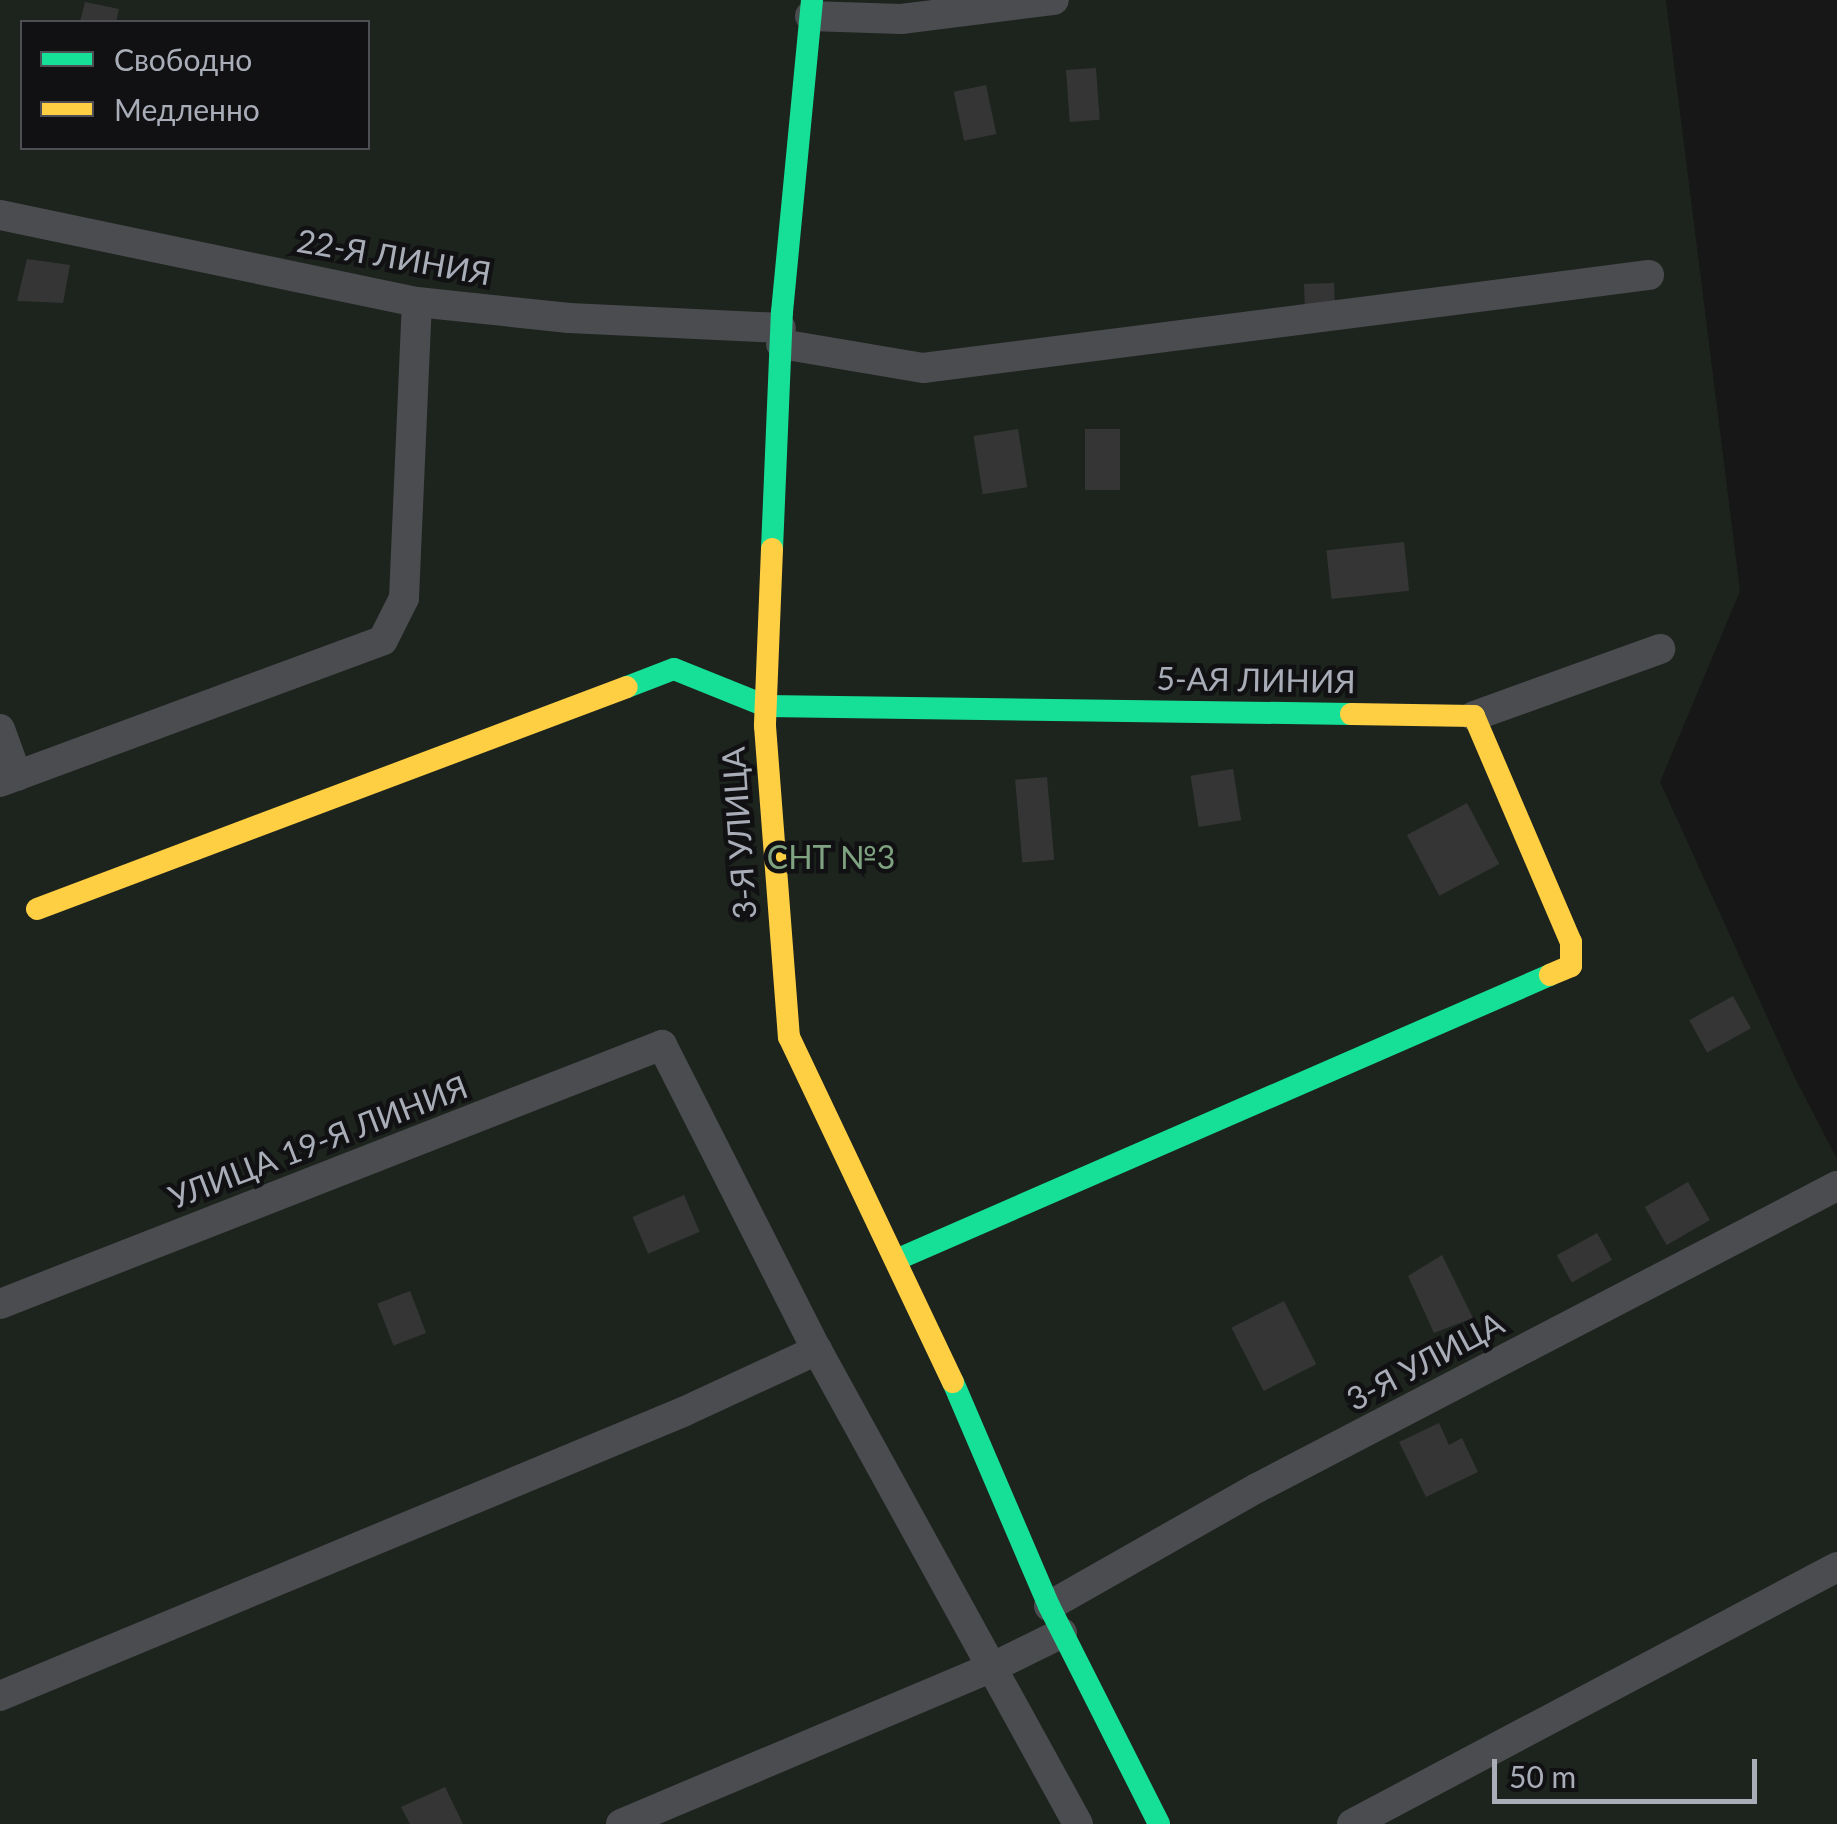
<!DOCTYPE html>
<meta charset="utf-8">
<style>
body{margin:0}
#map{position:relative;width:1837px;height:1824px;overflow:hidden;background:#171717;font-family:Lato,sans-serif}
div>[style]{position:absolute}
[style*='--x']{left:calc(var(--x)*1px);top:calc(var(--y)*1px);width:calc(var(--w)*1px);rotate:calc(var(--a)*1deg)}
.green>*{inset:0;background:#1d241e}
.building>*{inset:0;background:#353536;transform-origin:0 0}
.street>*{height:30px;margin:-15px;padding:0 15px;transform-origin:15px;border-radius:15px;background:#4b4c50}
.fast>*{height:22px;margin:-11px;padding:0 11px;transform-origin:11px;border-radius:11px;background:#16e098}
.slow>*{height:22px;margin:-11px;padding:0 11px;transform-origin:11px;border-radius:11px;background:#ffcf43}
span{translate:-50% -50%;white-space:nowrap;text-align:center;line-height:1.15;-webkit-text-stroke:9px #111113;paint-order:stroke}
.street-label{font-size:32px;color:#a8adb8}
.park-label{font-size:32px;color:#7fa381}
.legend{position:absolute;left:20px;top:20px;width:350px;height:130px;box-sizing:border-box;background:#111113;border:2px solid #4d4f55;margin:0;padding:12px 18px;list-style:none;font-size:30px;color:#a8adb8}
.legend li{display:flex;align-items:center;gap:20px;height:50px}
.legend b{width:50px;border:2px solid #4d4f55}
.scale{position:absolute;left:1492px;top:1759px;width:265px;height:45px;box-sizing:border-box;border:5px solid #a8adb8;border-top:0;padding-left:12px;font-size:30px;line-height:35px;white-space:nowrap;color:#a8adb8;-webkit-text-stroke:8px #111113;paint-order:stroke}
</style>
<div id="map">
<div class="green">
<div style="clip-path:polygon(evenodd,0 0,1666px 0,1740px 591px,1660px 782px,1795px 1078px,1837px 1159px,1837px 1824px,0 1824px,0 0,22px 22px,368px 22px,368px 148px,22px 148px,22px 22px)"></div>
</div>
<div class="building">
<div style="clip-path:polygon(85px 2px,119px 9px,116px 22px,80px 22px)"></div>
<div style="left:1096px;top:68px;width:52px;height:30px;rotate:86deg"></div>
<div style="left:986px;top:85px;width:50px;height:33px;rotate:78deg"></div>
<div style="clip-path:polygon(27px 259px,70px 265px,63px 303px,17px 301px)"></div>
<div style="left:1334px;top:283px;width:28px;height:30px;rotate:88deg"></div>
<div style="left:1018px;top:429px;width:59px;height:45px;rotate:81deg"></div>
<div style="left:1085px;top:429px;width:35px;height:61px"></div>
<div style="left:1404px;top:542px;width:49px;height:78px;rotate:84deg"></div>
<div style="left:1233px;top:769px;width:52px;height:43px;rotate:81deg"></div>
<div style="left:1047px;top:777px;width:83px;height:32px;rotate:85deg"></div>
<div style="left:1467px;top:803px;width:69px;height:68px;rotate:62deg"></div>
<div style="left:1733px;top:996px;width:37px;height:50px;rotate:61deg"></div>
<div style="left:1688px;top:1182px;width:44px;height:50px;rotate:60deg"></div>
<div style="left:684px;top:1195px;width:40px;height:56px;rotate:67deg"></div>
<div style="left:1597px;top:1233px;width:31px;height:46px;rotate:61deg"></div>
<div style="clip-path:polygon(1442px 1255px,1473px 1318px,1434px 1333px,1408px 1276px)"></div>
<div style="left:410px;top:1291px;width:45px;height:35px;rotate:69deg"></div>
<div style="left:1284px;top:1301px;width:71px;height:59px;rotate:63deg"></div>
<div style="clip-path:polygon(1439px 1423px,1449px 1445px,1462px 1438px,1478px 1472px,1426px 1497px,1399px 1442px)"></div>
<div style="clip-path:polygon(445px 1787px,463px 1824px,410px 1824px,401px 1807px)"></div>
</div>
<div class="street">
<div style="--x:810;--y:16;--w:91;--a:1.9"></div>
<div style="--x:901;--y:19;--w:154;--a:-7.1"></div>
<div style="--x:0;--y:215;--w:426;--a:11.8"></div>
<div style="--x:417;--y:302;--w:153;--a:6"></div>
<div style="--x:569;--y:318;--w:212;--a:2.7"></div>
<div style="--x:781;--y:344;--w:144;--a:9.6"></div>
<div style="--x:923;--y:368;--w:732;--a:-7.3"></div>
<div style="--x:1474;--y:716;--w:198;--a:-19.8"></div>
<div style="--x:0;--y:729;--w:50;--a:70.1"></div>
<div style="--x:0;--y:782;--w:408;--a:-20.3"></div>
<div style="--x:383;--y:640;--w:47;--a:-63.4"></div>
<div style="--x:404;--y:598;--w:296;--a:-87.5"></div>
<div style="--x:0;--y:1304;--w:711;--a:-21.37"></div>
<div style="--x:662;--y:1045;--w:342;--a:63.1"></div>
<div style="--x:817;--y:1350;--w:541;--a:61.16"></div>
<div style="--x:1049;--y:1606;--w:239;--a:-29.6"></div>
<div style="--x:1257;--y:1488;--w:654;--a:-27.51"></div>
<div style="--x:0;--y:1696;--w:740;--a:-22.58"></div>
<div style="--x:683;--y:1412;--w:148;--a:-24.8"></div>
<div style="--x:621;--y:1824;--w:404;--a:-22.9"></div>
<div style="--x:993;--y:1667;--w:77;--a:-26.2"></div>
<div style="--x:1352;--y:1824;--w:549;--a:-27.92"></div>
</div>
<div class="fast">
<div style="--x:772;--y:549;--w:237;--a:-87.6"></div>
<div style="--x:782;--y:312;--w:313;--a:-84.5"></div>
<div style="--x:627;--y:687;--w:50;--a:-21"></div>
<div style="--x:674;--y:669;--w:99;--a:21.9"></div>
<div style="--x:766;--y:706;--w:585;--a:0.78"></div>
<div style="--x:898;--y:1259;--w:711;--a:-23.54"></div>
<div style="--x:953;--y:1382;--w:244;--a:66.8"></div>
<div style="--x:1049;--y:1606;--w:244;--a:63.2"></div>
</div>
<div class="slow">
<div style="--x:772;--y:549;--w:177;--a:92.3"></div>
<div style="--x:765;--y:726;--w:312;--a:85.6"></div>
<div style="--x:789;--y:1037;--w:382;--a:64.6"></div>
<div style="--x:1351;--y:714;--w:123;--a:0.9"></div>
<div style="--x:1474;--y:716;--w:246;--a:66.8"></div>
<div style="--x:1571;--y:942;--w:24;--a:90"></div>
<div style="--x:1571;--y:966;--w:23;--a:157"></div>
<div style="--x:37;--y:909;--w:630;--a:-20.62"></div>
</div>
<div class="street-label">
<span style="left:394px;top:257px;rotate:10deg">22-Я ЛИНИЯ</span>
<span style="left:1256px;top:680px;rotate:1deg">5-АЯ ЛИНИЯ</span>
<span style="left:739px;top:833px;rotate:-94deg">3-Я УЛИЦА</span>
<span style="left:318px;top:1142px;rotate:-21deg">УЛИЦА 19-Я ЛИНИЯ</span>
<span style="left:1425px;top:1361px;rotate:-28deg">3-Я УЛИЦА</span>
</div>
<div class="park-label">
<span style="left:831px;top:857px">СНТ №3</span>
</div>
<ul class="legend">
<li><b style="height:12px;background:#16e098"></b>Свободно</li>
<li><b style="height:12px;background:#ffcf43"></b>Медленно</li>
</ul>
<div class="scale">50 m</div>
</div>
